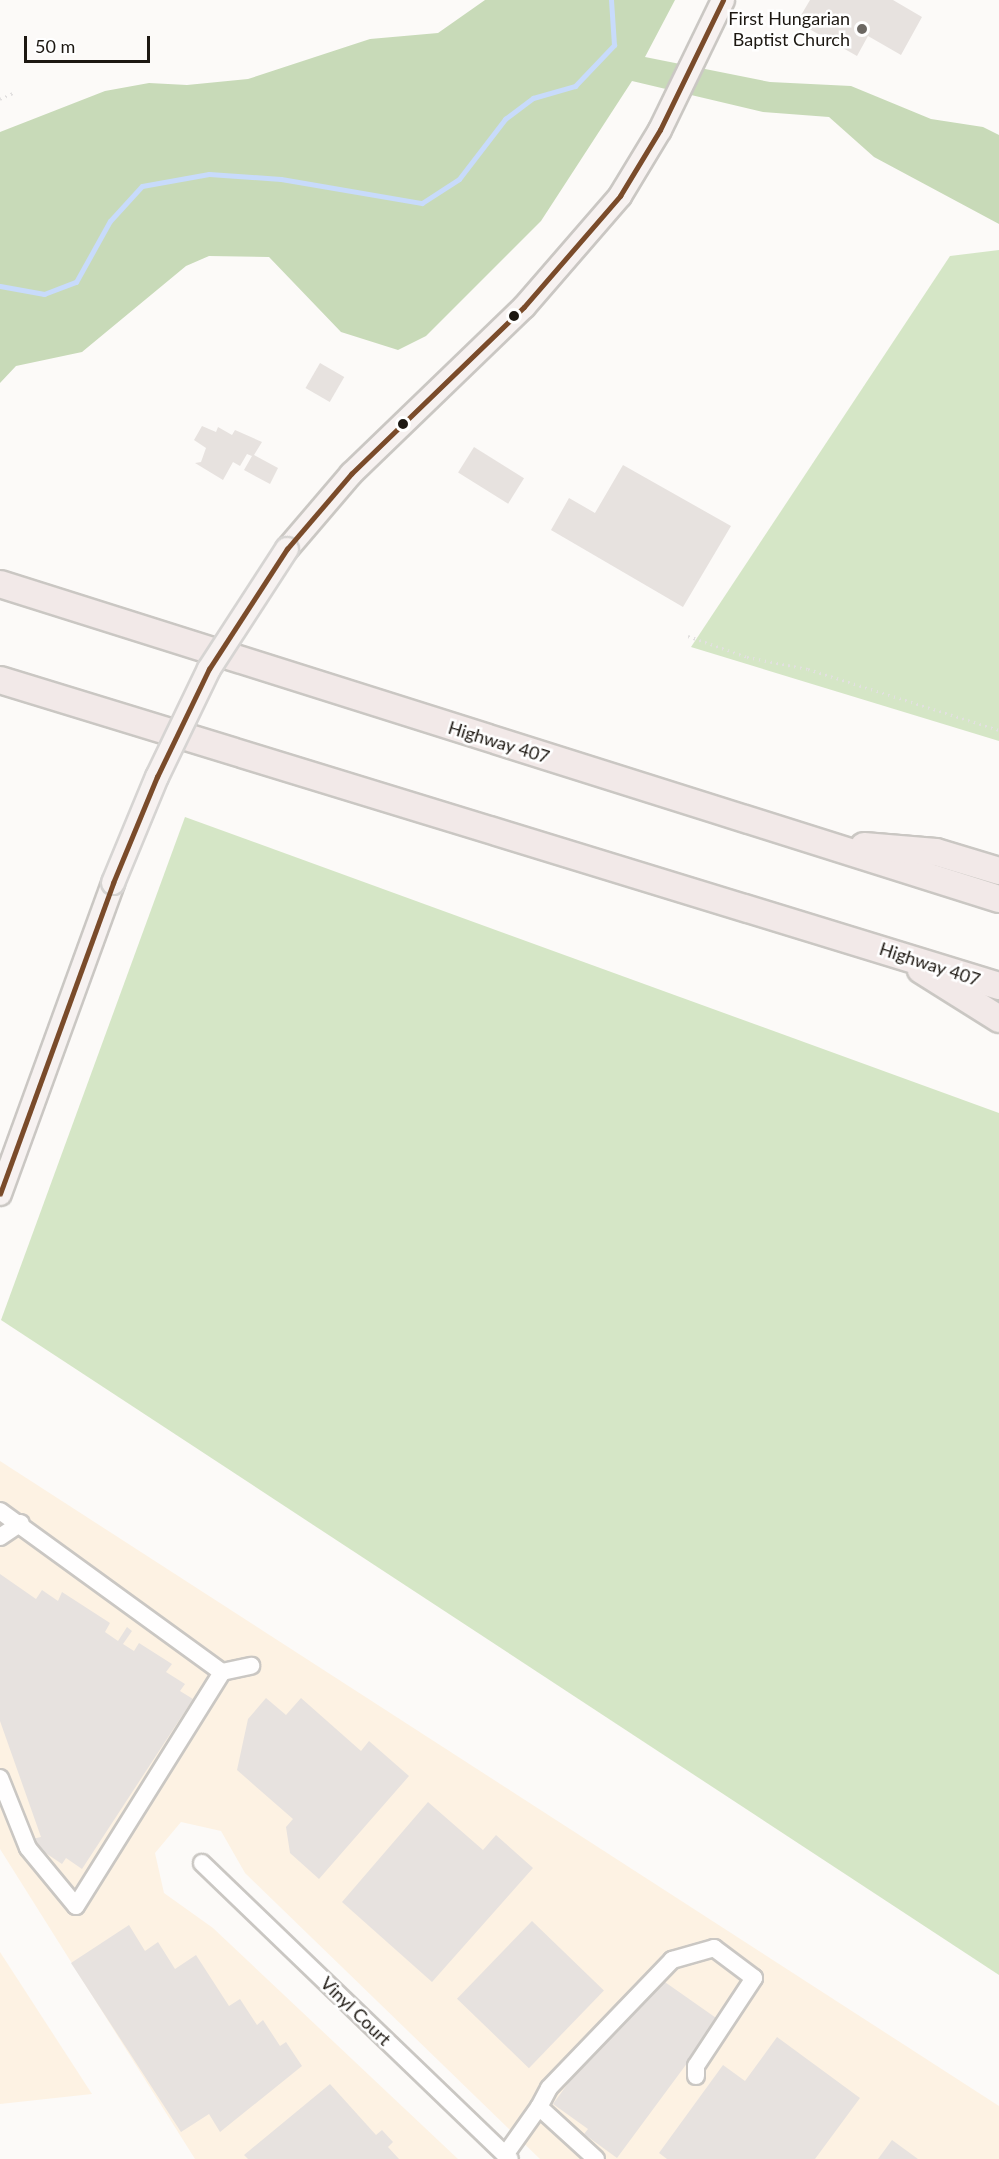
<!DOCTYPE html>
<style>
body{margin:0}
#map{position:relative;width:999px;height:2159px;overflow:hidden;background:#fcfaf8;font-family:Lato,sans-serif}
div>[style]{position:absolute}
[style*='--x']{left:calc(var(--x)*1px);top:calc(var(--y)*1px);width:calc(var(--w)*1px);rotate:calc(var(--a)*1deg)}
.built>*{inset:0;background:#fdf2e3}
.green>*{inset:0;background:#d5e6c6}
.forest>*{inset:0;background:#c8dab8}
.stream>*{height:5px;margin:-2.5px;padding:0 2.5px;transform-origin:2.5px;border-radius:2.5px;background:#c8dbfb}
.building>*{inset:0;background:#e7e2df;transform-origin:0 0}
.path>*{height:3px;margin-top:-1.5px;transform-origin:0;background:repeating-linear-gradient(90deg,#e2e0e0 0 1.5px,transparent 0 6px)}
.roads{filter:drop-shadow(2px 0 #cac7c3) drop-shadow(-2px 0 #cac7c3) drop-shadow(0 2px #cac7c3) drop-shadow(0 -2px #cac7c3)}
.minor>*{height:16px;margin:-8px;padding:0 8px;transform-origin:8px;border-radius:8px;background:#fffefe}
.major>*{height:22px;margin:-11px;padding:0 11px;transform-origin:11px;border-radius:11px;background:#f7f2f1}
.highway>*{height:26px;margin:-13px;padding:0 13px;transform-origin:13px;border-radius:13px;background:#f2e9e8}
.bridges{filter:drop-shadow(2px 0 #d6d4d2) drop-shadow(-2px 0 #d6d4d2) drop-shadow(0 2px #d6d4d2) drop-shadow(0 -2px #d6d4d2)}
.major-bridge>*{height:22px;margin:-11px;padding:0 11px;transform-origin:11px;border-radius:11px;background:#f7f2f1}
.bus-1>*{height:4.5px;margin:-2.25px;padding:0 2.25px;transform-origin:2.25px;border-radius:2.25px;background:#7a4b2a}
.dots>*{width:16px;height:16px;translate:-50% -50%;box-sizing:border-box;border:3px solid #fff;border-radius:50%}
span{translate:-50% -50%;white-space:nowrap;text-align:center;line-height:1.15;-webkit-text-stroke:5px #fff;paint-order:stroke}
.poi-label{font-size:18px;color:#1d1812}
.right{translate:-100% -50%;text-align:right}
.street-label{font-size:18px;color:#1d1812}
.scale{position:absolute;left:24px;top:36px;width:126px;height:27px;box-sizing:border-box;border:3px solid #1d1812;border-top:0;padding-left:8px;font-size:18px;line-height:21px;white-space:nowrap;color:#1d1812;-webkit-text-stroke:4px #fff;paint-order:stroke}
</style>
<div id="map">
<div class="built">
<div style="clip-path:polygon(0 1461px,999px 2106px,999px 2159px,540px 2159px,245px 1873px,221px 1831px,181px 1822px,155px 1853px,164px 1893px,213px 1928px,458px 2159px,195px 2159px,0 1849px)"></div>
<div style="clip-path:polygon(0 1952px,92px 2094px,0 2104px)"></div>
</div>
<div class="green">
<div style="clip-path:polygon(999px 250px,999px 741px,691px 647px,950px 256px)"></div>
<div style="clip-path:polygon(185px 817px,999px 1113px,999px 1975px,1px 1320px)"></div>
</div>
<div class="forest">
<div style="clip-path:polygon(485px 0,675px 0,645px 57px,770px 82px,851px 86px,931px 119px,983px 127px,999px 135px,999px 224px,874px 157px,829px 117px,763px 112px,632px 81px,541px 221px,426px 336px,398px 350px,341px 332px,269px 257px,209px 256px,186px 266px,82px 352px,16px 366px,0 383px,0 132px,105px 91px,149px 83px,187px 85px,248px 79px,370px 39px,438px 33px)"></div>
</div>
<div class="stream">
<div style="--x:0;--y:286;--w:45;--a:10.3"></div>
<div style="--x:44;--y:294;--w:34;--a:-21"></div>
<div style="--x:76;--y:282;--w:70;--a:-60.9"></div>
<div style="--x:110;--y:221;--w:47;--a:-47.6"></div>
<div style="--x:142;--y:186;--w:68;--a:-10.2"></div>
<div style="--x:209;--y:174;--w:72;--a:4"></div>
<div style="--x:281;--y:179;--w:143;--a:9.7"></div>
<div style="--x:422;--y:203;--w:44;--a:-33"></div>
<div style="--x:459;--y:179;--w:76;--a:-52.5"></div>
<div style="--x:505;--y:119;--w:35;--a:-37"></div>
<div style="--x:533;--y:98;--w:44;--a:-15.9"></div>
<div style="--x:575;--y:86;--w:57;--a:-46.4"></div>
<div style="--x:614;--y:45;--w:45;--a:-93.8"></div>
</div>
<div class="building">
<div style="clip-path:polygon(810px 0,893px 0,922px 17px,901px 55px,868px 36px,857px 56px,797px 22px)"></div>
<div style="left:320px;top:363px;width:28px;height:29px;rotate:30deg"></div>
<div style="clip-path:polygon(202px 426px,216px 432px,218px 427px,232px 435px,235px 430px,262px 442px,254px 455px,278px 468px,270px 484px,244px 470px,252px 456px,247px 454px,240px 466px,233px 462px,223px 480px,195px 463px,201px 462px,206px 448px,194px 440px)"></div>
<div style="left:474px;top:447px;width:59px;height:30px;rotate:32deg"></div>
<div style="clip-path:polygon(623px 465px,731px 526px,683px 607px,551px 530px,569px 498px,595px 513px)"></div>
<div style="clip-path:polygon(0 1574px,36px 1599px,42px 1590px,58px 1601px,62px 1592px,110px 1623px,105px 1632px,118px 1641px,127px 1627px,132px 1631px,123px 1644px,134px 1651px,139px 1643px,172px 1664px,166px 1672px,185px 1684px,180px 1691px,193px 1699px,82px 1869px,66px 1858px,62px 1864px,35px 1846px,32px 1839px,41px 1837px,0 1721px)"></div>
<div style="clip-path:polygon(266px 1698px,286px 1715px,301px 1698px,361px 1751px,369px 1741px,409px 1776px,319px 1879px,290px 1853px,286px 1827px,293px 1819px,237px 1770px,248px 1719px)"></div>
<div style="clip-path:polygon(428px 1802px,483px 1850px,496px 1835px,533px 1868px,432px 1982px,342px 1902px)"></div>
<div style="left:532px;top:1921px;width:100px;height:108px;rotate:44deg"></div>
<div style="clip-path:polygon(129px 1925px,145px 1951px,158px 1942px,175px 1969px,196px 1955px,229px 2006px,240px 1999px,257px 2025px,263px 2020px,280px 2046px,286px 2042px,302px 2066px,220px 2132px,209px 2114px,181px 2132px,71px 1963px)"></div>
<div style="clip-path:polygon(662px 1980px,719px 2020px,617px 2158px,584px 2134px,588px 2129px,553px 2104px,580px 2067px)"></div>
<div style="clip-path:polygon(777px 2037px,860px 2098px,815px 2159px,667px 2159px,659px 2153px,723px 2065px,745px 2081px)"></div>
<div style="clip-path:polygon(330px 2084px,376px 2135px,382px 2130px,393px 2142px,388px 2147px,399px 2159px,248px 2159px,244px 2155px)"></div>
<div style="clip-path:polygon(892px 2140px,918px 2159px,878px 2159px)"></div>
</div>
<div class="path">
<div style="--x:0;--y:99;--w:14;--a:-25"></div>
<div style="--x:688;--y:636;--w:63;--a:19.6"></div>
<div style="--x:747;--y:657;--w:62;--a:11.1"></div>
<div style="--x:808;--y:669;--w:201;--a:17.7"></div>
</div>
<div class="roads">
<div class="minor">
<div style="--x:0;--y:1511;--w:274;--a:36"></div>
<div style="--x:222;--y:1672;--w:30;--a:-12"></div>
<div style="--x:0;--y:1537;--w:25;--a:-34"></div>
<div style="--x:0;--y:1778;--w:75;--a:68.2"></div>
<div style="--x:28;--y:1848;--w:75;--a:50.4"></div>
<div style="--x:76;--y:1906;--w:276;--a:-58"></div>
<div style="--x:202;--y:1863;--w:427;--a:43.9"></div>
<div style="--x:539;--y:2107;--w:21;--a:-62"></div>
<div style="--x:549;--y:2088;--w:178;--a:-46.1"></div>
<div style="--x:672;--y:1960;--w:44;--a:-15.9"></div>
<div style="--x:714;--y:1948;--w:50;--a:36.9"></div>
<div style="--x:754;--y:1978;--w:105;--a:123.4"></div>
<div style="--x:696;--y:2066;--w:10;--a:90"></div>
<div style="--x:505;--y:2155;--w:59;--a:-54.7"></div>
<div style="--x:539;--y:2107;--w:77;--a:42.4"></div>
</div>
<div class="major">
<div style="--x:287;--y:549;--w:99;--a:-49.5"></div>
<div style="--x:351;--y:474;--w:240;--a:-44"></div>
<div style="--x:524;--y:307;--w:147;--a:-49.1"></div>
<div style="--x:620;--y:196;--w:77;--a:-58.8"></div>
<div style="--x:660;--y:130;--w:144;--a:-64.1"></div>
<div style="--x:0;--y:1194;--w:331;--a:-70"></div>
</div>
<div class="highway">
<div style="--x:0;--y:584;--w:1047;--a:17.5"></div>
<div style="--x:0;--y:680;--w:1045;--a:17.03"></div>
<div style="--x:864;--y:846;--w:72;--a:4.8"></div>
<div style="--x:936;--y:852;--w:66;--a:16.8"></div>
<div style="--x:921;--y:970;--w:92;--a:32.1"></div>
</div>
</div>
<div class="bridges">
<div class="major-bridge">
<div style="--x:113;--y:883;--w:115;--a:-67.5"></div>
<div style="--x:157;--y:777;--w:120;--a:-64.3"></div>
<div style="--x:209;--y:669;--w:143;--a:-57"></div>
</div>
</div>
<div class="bus-1">
<div style="--x:0;--y:1194;--w:331;--a:-70"></div>
<div style="--x:113;--y:883;--w:115;--a:-67.5"></div>
<div style="--x:157;--y:777;--w:120;--a:-64.3"></div>
<div style="--x:209;--y:669;--w:143;--a:-57"></div>
<div style="--x:287;--y:549;--w:99;--a:-49.5"></div>
<div style="--x:351;--y:474;--w:240;--a:-44"></div>
<div style="--x:524;--y:307;--w:147;--a:-49.1"></div>
<div style="--x:620;--y:196;--w:77;--a:-58.8"></div>
<div style="--x:660;--y:130;--w:144;--a:-64.1"></div>
</div>
<div class="dots">
<div style="left:862px;top:29px;background:#6b6762"></div>
<div style="left:514px;top:316px;background:#1d1812"></div>
<div style="left:403px;top:424px;background:#1d1812"></div>
</div>
<div class="poi-label">
<span class="right" style="left:850px;top:29px">First Hungarian<br>Baptist Church</span>
</div>
<div class="street-label">
<span style="left:499px;top:742px;rotate:17deg">Highway 407</span>
<span style="left:930px;top:964px;rotate:18deg">Highway 407</span>
<span style="left:356px;top:2011px;rotate:44deg">Vinyl Court</span>
</div>
<div class="scale">50 m</div>
</div>
